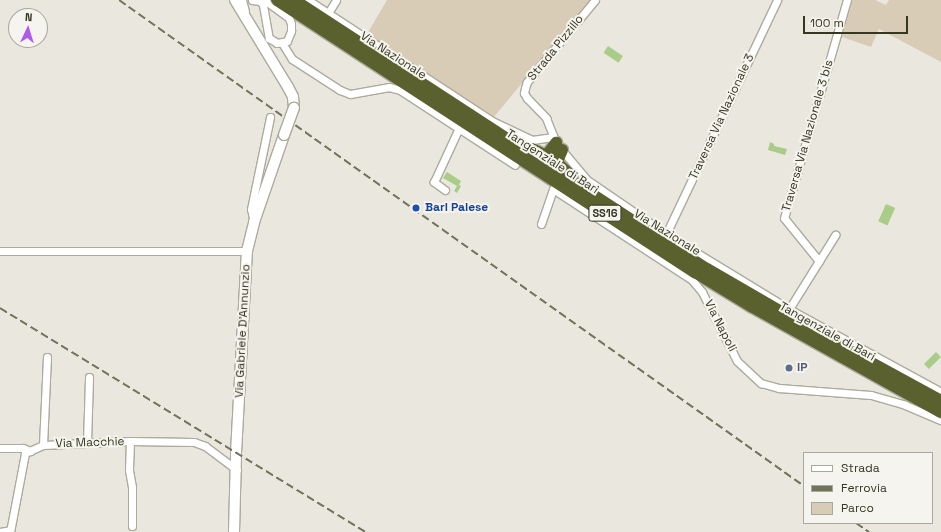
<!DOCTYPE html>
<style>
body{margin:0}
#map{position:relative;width:941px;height:532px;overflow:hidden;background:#e9e7de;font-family:"Space Grotesk",sans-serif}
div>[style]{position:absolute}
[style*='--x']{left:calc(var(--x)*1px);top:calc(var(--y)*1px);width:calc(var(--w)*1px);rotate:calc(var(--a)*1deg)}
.green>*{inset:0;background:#d9ccb7}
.water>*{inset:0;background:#a9cc88;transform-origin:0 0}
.roads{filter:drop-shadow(1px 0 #acab9d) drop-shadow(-1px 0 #acab9d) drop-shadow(0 1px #acab9d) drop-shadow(0 -1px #acab9d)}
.street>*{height:7px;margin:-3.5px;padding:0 3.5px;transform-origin:3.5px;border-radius:3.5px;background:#fff}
.secondary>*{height:10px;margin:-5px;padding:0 5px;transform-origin:5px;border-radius:5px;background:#fff}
.highway>*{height:12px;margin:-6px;padding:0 6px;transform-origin:6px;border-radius:6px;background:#5a612e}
.rail>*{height:2px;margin-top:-1px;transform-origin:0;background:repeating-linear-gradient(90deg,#71735a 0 8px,transparent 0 12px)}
.bridges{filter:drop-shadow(1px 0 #abaa95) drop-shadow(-1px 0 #abaa95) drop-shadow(0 1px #abaa95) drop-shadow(0 -1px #abaa95)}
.secondary-bridge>*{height:10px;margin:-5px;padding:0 5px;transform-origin:5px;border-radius:5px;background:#fff}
.dots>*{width:11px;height:11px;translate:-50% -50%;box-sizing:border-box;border:2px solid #f6f4ee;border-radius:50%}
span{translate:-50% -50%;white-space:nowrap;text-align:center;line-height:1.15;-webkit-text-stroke:4px #f6f4ee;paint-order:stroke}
.shield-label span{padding:1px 3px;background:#f6f4ee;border:1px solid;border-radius:3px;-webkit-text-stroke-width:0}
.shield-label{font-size:11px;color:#353720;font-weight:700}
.street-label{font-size:12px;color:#353720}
.transit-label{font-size:12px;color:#164399;font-weight:700}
.left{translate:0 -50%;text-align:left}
.service-label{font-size:12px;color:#4e5e75;font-weight:700}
.legend{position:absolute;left:803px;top:452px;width:130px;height:72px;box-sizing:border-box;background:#f6f4ee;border:1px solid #a9a89c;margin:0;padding:5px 7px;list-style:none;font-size:12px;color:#353720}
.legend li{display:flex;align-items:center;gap:8px;height:20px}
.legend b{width:20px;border:1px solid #a9a89c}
.north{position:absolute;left:8px;top:8px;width:40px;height:40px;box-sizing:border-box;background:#f6f4ee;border:1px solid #a9a89c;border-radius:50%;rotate:4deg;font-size:11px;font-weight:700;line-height:16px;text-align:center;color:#353720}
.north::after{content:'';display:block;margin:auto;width:14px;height:18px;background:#b05aea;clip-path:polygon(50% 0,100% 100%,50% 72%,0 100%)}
.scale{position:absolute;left:803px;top:16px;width:105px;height:18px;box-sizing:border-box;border:2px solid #353720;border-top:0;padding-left:5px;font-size:12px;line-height:14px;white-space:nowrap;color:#353720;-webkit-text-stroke:3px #f6f4ee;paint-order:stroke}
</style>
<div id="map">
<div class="green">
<div style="clip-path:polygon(387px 0,591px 0,494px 117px,367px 34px)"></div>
<div style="clip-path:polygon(852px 0,875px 0,886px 5px,889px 0,941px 0,941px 62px,879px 29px,871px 47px,842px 37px)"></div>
</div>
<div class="water">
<div style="left:608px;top:46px;width:18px;height:8px;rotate:34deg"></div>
<div style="clip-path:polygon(770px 142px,774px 144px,774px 146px,787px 149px,785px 155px,768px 150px)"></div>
<div style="clip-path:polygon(447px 172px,461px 181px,459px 185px,461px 186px,457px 193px,454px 191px,457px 186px,443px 178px)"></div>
<div style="left:886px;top:204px;width:10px;height:19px;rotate:24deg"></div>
<div style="left:936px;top:352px;width:7px;height:17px;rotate:45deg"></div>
</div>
<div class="roads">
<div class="street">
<div style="--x:242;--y:0;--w:11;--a:75"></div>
<div style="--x:252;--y:0;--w:8;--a:7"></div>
<div style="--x:260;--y:1;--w:5;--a:53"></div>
<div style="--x:263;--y:5;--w:34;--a:80"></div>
<div style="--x:269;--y:38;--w:9;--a:32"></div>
<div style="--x:277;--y:43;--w:10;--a:-11"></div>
<div style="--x:287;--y:41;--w:11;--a:-68"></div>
<div style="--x:291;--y:31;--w:7;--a:-90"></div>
<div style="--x:291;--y:24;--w:6;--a:-108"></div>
<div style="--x:289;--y:18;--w:31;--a:-144"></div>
<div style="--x:308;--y:0;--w:222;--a:33.3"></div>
<div style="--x:494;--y:122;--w:42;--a:25.3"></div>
<div style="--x:532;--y:140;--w:21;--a:-8"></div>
<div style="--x:595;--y:0;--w:107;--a:129.7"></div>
<div style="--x:527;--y:82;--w:6;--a:108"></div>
<div style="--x:525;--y:88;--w:5;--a:101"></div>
<div style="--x:524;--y:93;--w:6;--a:59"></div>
<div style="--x:527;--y:98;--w:28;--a:46"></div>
<div style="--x:546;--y:118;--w:27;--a:68"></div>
<div style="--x:556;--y:143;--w:48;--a:50"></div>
<div style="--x:587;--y:180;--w:96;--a:34.4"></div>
<div style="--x:666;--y:234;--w:144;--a:31.4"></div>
<div style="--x:789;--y:309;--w:173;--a:28.6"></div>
<div style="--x:328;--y:13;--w:15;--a:-58"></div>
<div style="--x:282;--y:43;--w:19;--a:58"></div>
<div style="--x:292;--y:59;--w:57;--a:32.9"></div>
<div style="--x:340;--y:90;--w:11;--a:22"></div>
<div style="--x:350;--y:94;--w:40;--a:-10"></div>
<div style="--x:389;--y:87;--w:11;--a:15"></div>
<div style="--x:400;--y:90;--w:137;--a:33.1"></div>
<div style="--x:445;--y:190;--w:14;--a:-144"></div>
<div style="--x:434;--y:182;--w:60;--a:-65.2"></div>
<div style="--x:254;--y:222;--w:13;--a:-103"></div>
<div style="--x:251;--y:209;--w:94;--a:-78.3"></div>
<div style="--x:541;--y:224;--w:37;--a:-71"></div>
<div style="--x:553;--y:189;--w:166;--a:33.2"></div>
<div style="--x:692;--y:280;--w:16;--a:50"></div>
<div style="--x:702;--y:292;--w:77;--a:63.1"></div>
<div style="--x:737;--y:361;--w:33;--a:43"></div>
<div style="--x:761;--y:383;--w:19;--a:16"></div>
<div style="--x:779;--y:388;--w:92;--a:4.4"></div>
<div style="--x:871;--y:395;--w:35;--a:16"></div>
<div style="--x:905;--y:405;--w:39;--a:23"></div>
<div style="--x:666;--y:234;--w:259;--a:-64.6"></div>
<div style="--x:0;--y:251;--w:247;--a:0"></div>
<div style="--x:819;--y:261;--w:31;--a:-58"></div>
<div style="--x:789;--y:309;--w:57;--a:-58"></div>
<div style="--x:819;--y:261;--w:55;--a:-129.1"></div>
<div style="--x:784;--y:218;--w:227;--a:-73.9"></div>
<div style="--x:130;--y:441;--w:29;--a:92"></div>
<div style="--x:129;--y:470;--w:17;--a:80"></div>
<div style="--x:132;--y:487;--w:39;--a:90"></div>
<div style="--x:87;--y:442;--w:65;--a:-88.2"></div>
<div style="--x:43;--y:445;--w:88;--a:-87.4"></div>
<div style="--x:0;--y:448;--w:23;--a:0"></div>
<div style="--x:23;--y:448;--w:8;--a:23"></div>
<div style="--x:0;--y:532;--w:10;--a:-11"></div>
<div style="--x:10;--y:532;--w:80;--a:-79.2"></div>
<div style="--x:25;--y:453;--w:20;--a:-24"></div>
<div style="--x:43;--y:445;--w:87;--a:-2.6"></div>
<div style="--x:130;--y:441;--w:64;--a:0.9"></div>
<div style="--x:194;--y:442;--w:12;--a:20"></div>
<div style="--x:205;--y:446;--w:40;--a:37"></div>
</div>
<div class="secondary">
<div style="--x:235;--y:0;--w:102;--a:58.7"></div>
<div style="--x:288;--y:87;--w:11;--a:63"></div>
<div style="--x:293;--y:97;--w:11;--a:85"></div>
<div style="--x:234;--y:532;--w:79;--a:-88.5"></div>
<div style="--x:236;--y:453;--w:202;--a:-86.9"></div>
<div style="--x:247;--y:251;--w:30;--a:-76"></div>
<div style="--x:254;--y:222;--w:92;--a:-71"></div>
</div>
<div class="highway">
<div style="--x:277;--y:0;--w:499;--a:33.1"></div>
<div style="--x:695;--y:272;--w:66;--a:31.3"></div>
<div style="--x:751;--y:306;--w:218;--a:29.2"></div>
<div style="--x:294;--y:0;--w:493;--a:33.1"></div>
<div style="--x:707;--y:269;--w:146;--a:30.1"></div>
<div style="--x:833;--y:342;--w:123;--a:28.6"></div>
<div style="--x:532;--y:149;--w:13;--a:27"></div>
<div style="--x:544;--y:155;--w:4;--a:-14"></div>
<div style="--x:548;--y:154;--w:14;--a:-54"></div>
<div style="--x:562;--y:150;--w:12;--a:114"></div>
<div style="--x:557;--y:161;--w:4;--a:63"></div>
<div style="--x:559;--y:165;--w:11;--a:41"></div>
</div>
</div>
<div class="rail">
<div style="--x:119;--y:0;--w:840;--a:35.36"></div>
<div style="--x:0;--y:308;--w:428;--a:31.5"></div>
<div style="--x:856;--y:523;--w:16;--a:35"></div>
</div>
<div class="bridges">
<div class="secondary-bridge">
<div style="--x:284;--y:135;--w:29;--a:-70"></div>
</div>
</div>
<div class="dots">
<div style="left:416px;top:208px;background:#1a4fb4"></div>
<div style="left:789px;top:368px;background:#5c6f8a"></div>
</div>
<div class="shield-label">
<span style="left:605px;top:213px">SS16</span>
</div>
<div class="street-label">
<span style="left:556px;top:48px;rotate:-51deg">Strada Pizzillo</span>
<span style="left:393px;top:56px;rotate:33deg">Via Nazionale</span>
<span style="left:722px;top:117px;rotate:-65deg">Traversa Via Nazionale 3</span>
<span style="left:808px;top:136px;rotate:-74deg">Traversa Via Nazionale 3 bis</span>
<span style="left:552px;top:162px;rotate:33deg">Tangenziale di Bari</span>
<span style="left:667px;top:233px;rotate:32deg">Via Nazionale</span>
<span style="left:720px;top:326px;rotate:63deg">Via Napoli</span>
<span style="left:243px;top:331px;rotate:-87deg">Via Gabriele D'Annunzio</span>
<span style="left:827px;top:332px;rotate:29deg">Tangenziale di Bari</span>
<span style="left:90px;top:443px;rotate:-2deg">Via Macchie</span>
</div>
<div class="transit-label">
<span class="left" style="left:425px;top:208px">Bari Palese</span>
</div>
<div class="service-label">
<span class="left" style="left:797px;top:368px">IP</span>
</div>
<ul class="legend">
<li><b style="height:5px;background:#fff"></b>Strada</li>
<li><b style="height:5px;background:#71735a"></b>Ferrovia</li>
<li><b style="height:11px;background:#d9ccb7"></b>Parco</li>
</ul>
<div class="north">N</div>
<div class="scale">100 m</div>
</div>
